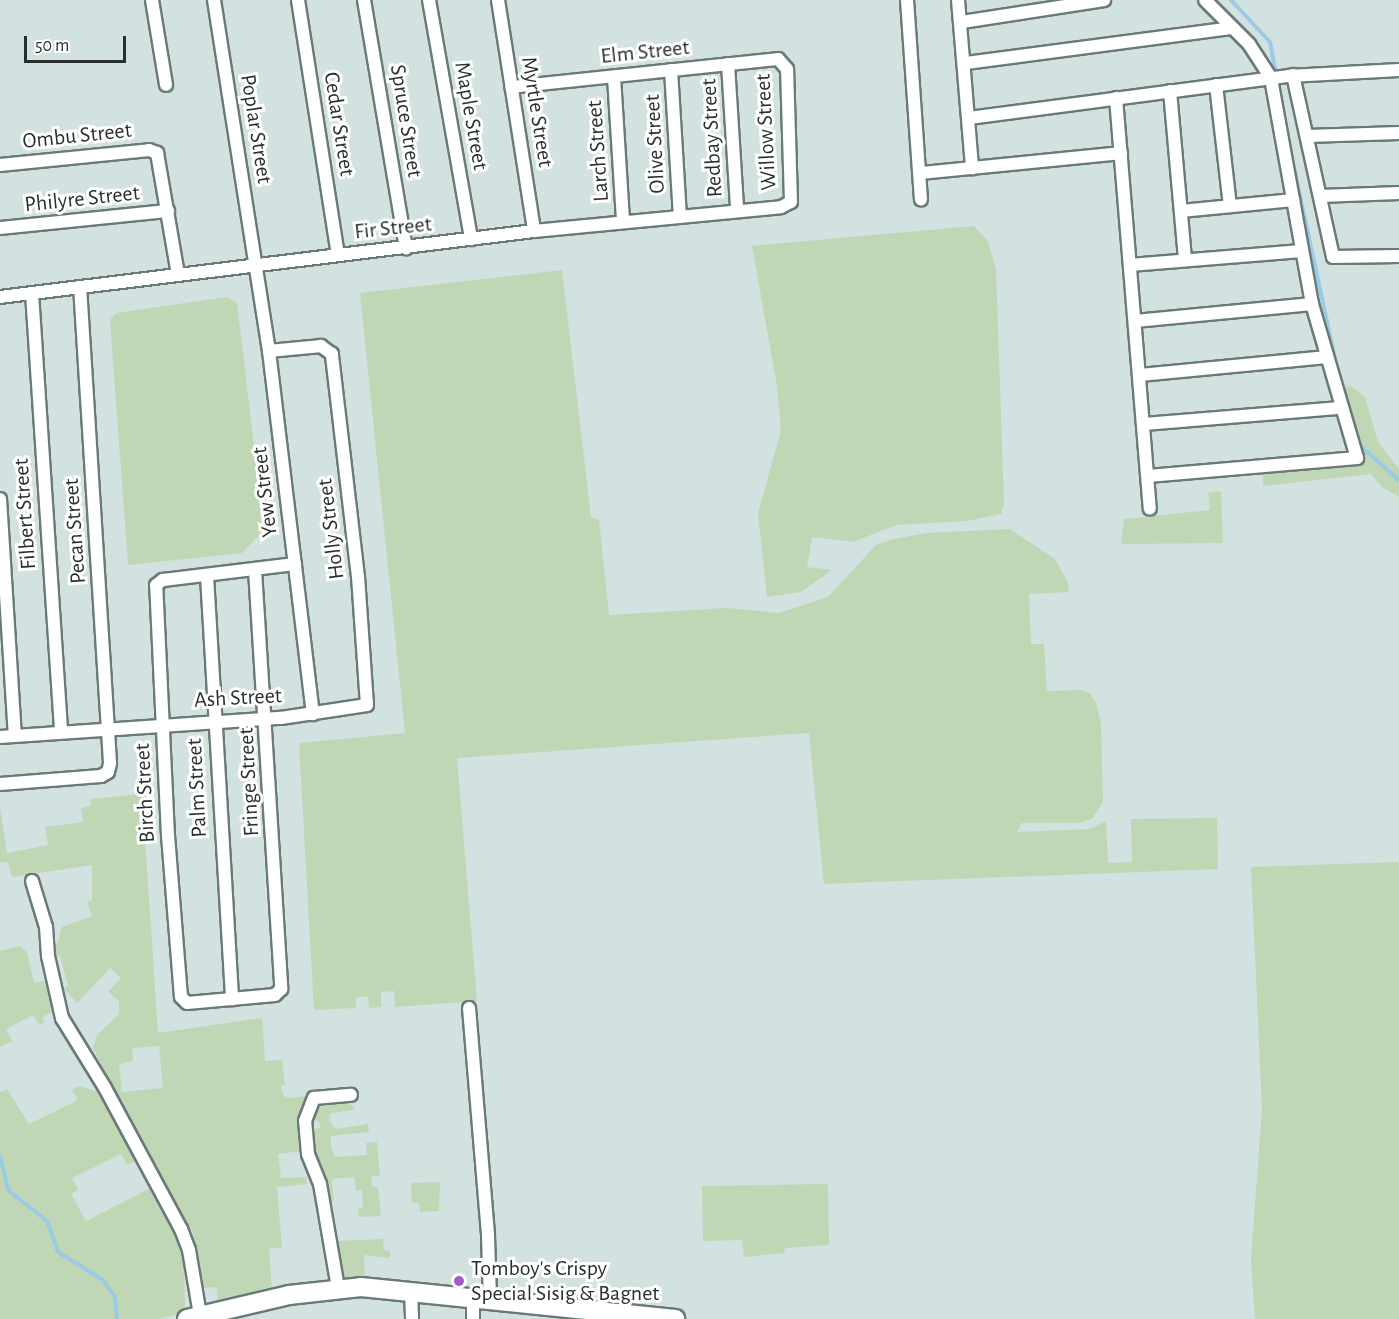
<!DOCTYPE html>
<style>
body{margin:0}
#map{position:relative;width:1399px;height:1319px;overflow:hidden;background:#d2e2e0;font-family:"Alegreya Sans",sans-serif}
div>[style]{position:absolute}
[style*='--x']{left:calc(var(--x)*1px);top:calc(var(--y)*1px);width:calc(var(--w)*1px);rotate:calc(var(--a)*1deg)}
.green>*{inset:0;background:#bfd7b4}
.stream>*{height:4px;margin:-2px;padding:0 2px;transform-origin:2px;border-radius:2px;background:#9cc9e5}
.roads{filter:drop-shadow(2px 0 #6b7a78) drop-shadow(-2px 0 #6b7a78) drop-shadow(0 2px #6b7a78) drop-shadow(0 -2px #6b7a78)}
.street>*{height:12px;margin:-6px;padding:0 6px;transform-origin:6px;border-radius:6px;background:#fff}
.secondary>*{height:18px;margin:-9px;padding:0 9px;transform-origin:9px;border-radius:9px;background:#fff}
.dots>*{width:16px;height:16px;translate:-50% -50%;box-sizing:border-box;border:3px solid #fff;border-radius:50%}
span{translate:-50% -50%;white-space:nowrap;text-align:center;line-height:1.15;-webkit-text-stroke:6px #fff;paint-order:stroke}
.street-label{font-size:22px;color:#292f2e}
.poi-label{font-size:22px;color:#292f2e}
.left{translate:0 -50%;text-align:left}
.scale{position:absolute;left:24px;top:36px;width:102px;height:27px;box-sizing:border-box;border:3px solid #292f2e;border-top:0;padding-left:8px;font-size:18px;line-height:21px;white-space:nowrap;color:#292f2e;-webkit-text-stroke:4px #fff;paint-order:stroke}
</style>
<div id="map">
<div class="green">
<div style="clip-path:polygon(974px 226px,988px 241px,996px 270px,1004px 504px,1001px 514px,967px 521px,896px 525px,853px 542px,812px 537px,807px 567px,832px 570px,801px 592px,767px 597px,758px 513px,781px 431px,777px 386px,752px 246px)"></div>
<div style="clip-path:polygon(562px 270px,591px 517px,599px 520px,609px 615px,726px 608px,779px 613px,828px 597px,876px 545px,890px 540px,926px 533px,1010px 529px,1055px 559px,1068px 583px,1069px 592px,1029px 594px,1031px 644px,1044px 644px,1047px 691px,1081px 690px,1090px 693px,1096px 703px,1101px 724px,1103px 802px,1092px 819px,1078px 823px,1022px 823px,1017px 832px,1090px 829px,1106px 821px,1108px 863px,1132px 862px,1131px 819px,1217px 818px,1218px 869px,824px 884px,809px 733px,457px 758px,477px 1001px,395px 1007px,394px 991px,381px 992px,381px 1007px,369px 1008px,368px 997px,356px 997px,356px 1008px,314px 1010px,299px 743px,405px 733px,360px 293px)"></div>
<div style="clip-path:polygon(227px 297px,237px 303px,264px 530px,242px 553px,128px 565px,110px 320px,116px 313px)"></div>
<div style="clip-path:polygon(1351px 386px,1365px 397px,1378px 442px,1399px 469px,1399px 497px,1382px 487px,1371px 474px,1263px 486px,1263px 474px,1267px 472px,1365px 463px,1340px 389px)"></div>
<div style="clip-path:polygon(1221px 491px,1223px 543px,1121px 544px,1124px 519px,1210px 510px,1208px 493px)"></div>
<div style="clip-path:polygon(evenodd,142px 794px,158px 1033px,262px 1018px,265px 1061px,282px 1060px,285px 1085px,281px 1086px,283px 1095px,288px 1098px,309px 1096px,304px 1109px,303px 1151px,278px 1154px,281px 1178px,306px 1177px,307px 1184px,277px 1187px,282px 1248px,269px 1248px,272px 1290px,218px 1302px,217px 1287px,203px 1288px,193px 1232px,173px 1203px,93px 1048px,97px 1035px,119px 1014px,119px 1001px,108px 992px,121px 978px,110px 968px,77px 1003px,64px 989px,68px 985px,60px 956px,54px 954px,62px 927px,92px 916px,87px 902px,92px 900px,92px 865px,12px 877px,8px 862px,0 863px,0 807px,7px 853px,48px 845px,45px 827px,83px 822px,81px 808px,91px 806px,90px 799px,142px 794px,159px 1046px,163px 1088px,122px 1092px,119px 1064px,133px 1061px,132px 1048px,159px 1046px)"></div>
<div style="clip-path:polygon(1399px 862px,1399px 1319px,1255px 1319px,1251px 1259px,1262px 1109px,1251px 867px)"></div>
<div style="clip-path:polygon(19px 946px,27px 952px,34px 983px,50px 980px,52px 1012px,42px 1017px,45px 1022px,40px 1025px,33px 1015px,6px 1029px,12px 1041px,0 1047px,0 951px)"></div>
<div style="clip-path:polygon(78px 1086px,99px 1092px,137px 1161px,127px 1165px,121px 1154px,72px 1178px,78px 1190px,71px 1194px,86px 1221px,149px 1189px,178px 1241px,184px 1261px,185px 1312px,160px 1319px,0 1319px,0 1092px,7px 1089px,29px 1124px,78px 1100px,72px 1090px)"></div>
<div style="clip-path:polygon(348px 1100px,355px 1110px,331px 1113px,329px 1121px,336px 1129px,368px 1124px,369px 1132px,331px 1136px,331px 1147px,335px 1157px,367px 1155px,366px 1143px,377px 1142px,380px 1176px,371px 1176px,372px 1187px,378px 1187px,381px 1216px,359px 1217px,358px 1209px,363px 1208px,362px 1190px,356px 1191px,354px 1177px,332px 1179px,334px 1201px,328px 1201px,314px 1161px,310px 1130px,320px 1128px,320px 1123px,312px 1116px,315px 1104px)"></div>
<div style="clip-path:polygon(440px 1182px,439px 1211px,420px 1212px,419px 1203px,412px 1203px,411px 1183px)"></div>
<div style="clip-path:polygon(828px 1184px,829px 1245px,785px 1248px,784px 1253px,744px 1257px,742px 1240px,703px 1241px,702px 1186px)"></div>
<div style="clip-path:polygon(384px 1239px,383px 1249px,390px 1251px,390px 1258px,364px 1255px,365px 1281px,343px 1282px,335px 1241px)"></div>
</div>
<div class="stream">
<div style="--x:1231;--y:0;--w:57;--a:47.1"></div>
<div style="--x:1270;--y:42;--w:59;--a:79.3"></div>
<div style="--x:1291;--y:154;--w:224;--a:77.9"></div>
<div style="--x:1358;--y:444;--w:55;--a:41.3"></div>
<div style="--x:0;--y:1156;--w:36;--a:76"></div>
<div style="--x:9;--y:1191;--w:48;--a:38.3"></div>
<div style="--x:47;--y:1221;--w:33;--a:70"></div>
<div style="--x:58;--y:1252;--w:53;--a:31.9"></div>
<div style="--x:103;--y:1280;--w:21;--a:55"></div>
<div style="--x:115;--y:1297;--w:22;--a:85"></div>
</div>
<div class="roads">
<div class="street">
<div style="--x:152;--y:0;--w:86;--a:80.6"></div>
<div style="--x:214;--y:0;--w:355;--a:81.1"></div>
<div style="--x:269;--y:351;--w:366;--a:83.1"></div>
<div style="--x:298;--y:0;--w:258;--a:81.1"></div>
<div style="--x:364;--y:0;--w:252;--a:80.4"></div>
<div style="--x:429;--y:0;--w:243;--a:80"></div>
<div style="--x:498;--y:0;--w:234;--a:81.1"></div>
<div style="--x:907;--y:0;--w:200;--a:86"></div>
<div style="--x:958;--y:0;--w:169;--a:85.2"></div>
<div style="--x:962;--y:22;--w:144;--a:-8.8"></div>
<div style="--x:966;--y:63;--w:269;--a:-7.5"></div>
<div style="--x:728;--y:64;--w:145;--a:86.4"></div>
<div style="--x:671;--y:70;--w:146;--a:86.5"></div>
<div style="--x:1293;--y:75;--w:186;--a:77.6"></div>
<div style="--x:1333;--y:257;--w:66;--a:-0.9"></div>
<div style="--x:614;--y:77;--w:145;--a:86.4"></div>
<div style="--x:1216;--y:85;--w:122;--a:83.4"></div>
<div style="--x:1170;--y:91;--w:170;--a:84.9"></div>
<div style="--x:1116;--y:98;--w:412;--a:85.3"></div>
<div style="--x:969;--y:118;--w:323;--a:-7.5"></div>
<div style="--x:1289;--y:76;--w:110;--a:-3.1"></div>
<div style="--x:1307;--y:136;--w:92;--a:-1.9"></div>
<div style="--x:0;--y:165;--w:150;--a:-5.7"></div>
<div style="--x:149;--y:150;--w:9;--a:21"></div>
<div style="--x:157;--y:153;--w:123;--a:80.2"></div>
<div style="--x:921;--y:173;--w:201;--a:-5.7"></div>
<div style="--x:1320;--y:196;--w:79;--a:-2.2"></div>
<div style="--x:1181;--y:211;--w:113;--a:-5.6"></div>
<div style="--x:0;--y:228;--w:169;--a:-5.8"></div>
<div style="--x:1130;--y:265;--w:172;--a:-4.7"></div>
<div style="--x:32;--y:293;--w:439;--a:86.2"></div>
<div style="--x:0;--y:297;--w:538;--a:-7.05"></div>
<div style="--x:534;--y:231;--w:248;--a:-5.5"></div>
<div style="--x:781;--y:207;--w:11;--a:-27"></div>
<div style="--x:791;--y:202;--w:133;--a:-91.7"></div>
<div style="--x:787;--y:69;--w:13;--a:-132"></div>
<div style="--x:778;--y:59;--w:268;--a:174"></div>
<div style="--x:1135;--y:321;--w:178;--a:-5.5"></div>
<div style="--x:1140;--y:375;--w:188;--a:-5.5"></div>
<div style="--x:1144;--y:424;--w:197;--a:-4.7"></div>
<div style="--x:1148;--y:476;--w:210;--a:-4.9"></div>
<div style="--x:1357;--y:458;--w:160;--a:-106.3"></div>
<div style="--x:1312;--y:304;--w:230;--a:-100.3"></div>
<div style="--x:1271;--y:78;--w:40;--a:-122.9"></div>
<div style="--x:1249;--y:44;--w:62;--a:-135"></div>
<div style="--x:0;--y:499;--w:237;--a:86.4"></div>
<div style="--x:255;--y:570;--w:420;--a:86.4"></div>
<div style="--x:281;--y:989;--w:8;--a:135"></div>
<div style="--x:275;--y:995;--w:88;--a:174.8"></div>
<div style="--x:187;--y:1003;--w:8;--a:-135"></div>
<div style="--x:181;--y:997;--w:162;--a:-94.6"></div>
<div style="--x:168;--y:836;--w:251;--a:-92.7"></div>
<div style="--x:156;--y:585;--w:9;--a:-36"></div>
<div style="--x:163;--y:580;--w:133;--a:-6.9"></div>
<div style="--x:207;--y:576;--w:424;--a:86.6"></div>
<div style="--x:0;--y:737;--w:282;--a:-3.9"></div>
<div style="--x:281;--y:718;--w:87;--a:-8.6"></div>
<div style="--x:367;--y:705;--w:128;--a:-94"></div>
<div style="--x:358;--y:577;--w:225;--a:-96.7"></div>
<div style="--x:332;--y:354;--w:14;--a:-144"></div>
<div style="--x:321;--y:346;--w:52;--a:174.5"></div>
<div style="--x:0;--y:784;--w:101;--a:-4.5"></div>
<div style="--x:101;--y:776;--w:8;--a:-30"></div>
<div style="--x:108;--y:772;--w:9;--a:-77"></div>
<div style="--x:110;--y:763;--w:476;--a:-93.6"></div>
<div style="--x:32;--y:881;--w:48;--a:73.1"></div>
<div style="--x:46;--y:927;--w:29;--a:86"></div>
<div style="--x:48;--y:956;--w:64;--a:77.3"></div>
<div style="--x:62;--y:1018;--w:82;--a:58.4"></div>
<div style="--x:105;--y:1088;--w:160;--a:61.7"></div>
<div style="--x:181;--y:1229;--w:22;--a:69"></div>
<div style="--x:189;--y:1250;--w:66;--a:80.4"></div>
<div style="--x:469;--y:1008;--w:229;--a:85.2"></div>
<div style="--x:488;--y:1236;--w:64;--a:88.2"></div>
<div style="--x:338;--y:1288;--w:106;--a:-99.8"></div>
<div style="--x:320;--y:1184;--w:32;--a:-112"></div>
<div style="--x:308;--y:1154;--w:33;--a:-95"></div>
<div style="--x:305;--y:1121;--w:25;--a:-69"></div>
<div style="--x:314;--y:1098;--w:37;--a:-5"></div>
<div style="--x:411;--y:1289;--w:30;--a:88"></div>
<div style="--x:473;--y:1319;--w:21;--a:-90"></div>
</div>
<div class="secondary">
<div style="--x:187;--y:1319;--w:105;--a:-13.2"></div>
<div style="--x:289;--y:1295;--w:72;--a:-6.3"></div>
<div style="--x:361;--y:1287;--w:316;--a:5.8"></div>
</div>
</div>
<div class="dots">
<div style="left:459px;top:1281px;background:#a359cb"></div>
</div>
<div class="street-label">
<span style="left:645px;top:52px;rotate:-6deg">Elm Street</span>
<span style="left:537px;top:112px;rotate:81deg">Myrtle Street</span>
<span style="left:471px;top:116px;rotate:80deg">Maple Street</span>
<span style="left:406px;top:121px;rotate:81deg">Spruce Street</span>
<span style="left:339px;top:124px;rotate:81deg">Cedar Street</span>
<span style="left:256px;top:129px;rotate:81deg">Poplar Street</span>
<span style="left:766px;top:132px;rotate:-93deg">Willow Street</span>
<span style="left:77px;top:136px;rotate:-6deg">Ombu Street</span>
<span style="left:712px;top:138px;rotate:-93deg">Redbay Street</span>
<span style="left:655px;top:144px;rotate:-93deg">Olive Street</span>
<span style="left:598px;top:151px;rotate:-94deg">Larch Street</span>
<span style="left:82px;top:199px;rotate:-6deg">Philyre Street</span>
<span style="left:393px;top:228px;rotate:-6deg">Fir Street</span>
<span style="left:265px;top:492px;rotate:-97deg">Yew Street</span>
<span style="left:25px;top:514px;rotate:-94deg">Filbert Street</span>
<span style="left:331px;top:529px;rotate:-97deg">Holly Street</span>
<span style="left:75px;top:531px;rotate:-94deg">Pecan Street</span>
<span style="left:238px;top:698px;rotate:-3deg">Ash Street</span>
<span style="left:249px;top:782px;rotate:-93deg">Fringe Street</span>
<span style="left:197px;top:788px;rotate:-93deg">Palm Street</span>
<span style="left:145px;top:793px;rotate:-93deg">Birch Street</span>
</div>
<div class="poi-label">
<span class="left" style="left:471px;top:1281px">Tomboy's Crispy<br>Special Sisig &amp; Bagnet</span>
</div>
<div class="scale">50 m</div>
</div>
